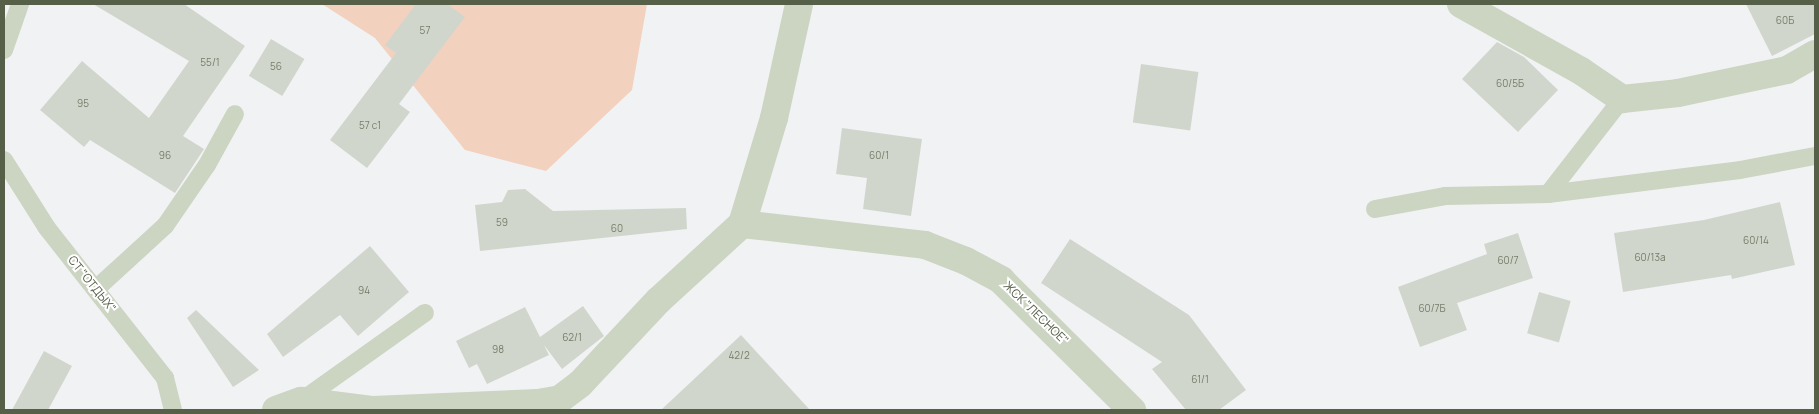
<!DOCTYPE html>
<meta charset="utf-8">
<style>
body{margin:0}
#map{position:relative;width:1819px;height:414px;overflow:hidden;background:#f1f2f4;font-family:Manrope,sans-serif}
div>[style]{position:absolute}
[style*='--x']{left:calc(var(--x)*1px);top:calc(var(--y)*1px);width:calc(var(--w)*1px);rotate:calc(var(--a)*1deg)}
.green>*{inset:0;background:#f2d1bf}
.building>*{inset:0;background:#d1d6cd;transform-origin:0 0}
.lane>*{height:18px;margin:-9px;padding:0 9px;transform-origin:9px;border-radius:9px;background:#ccd4c2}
.street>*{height:28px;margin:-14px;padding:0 14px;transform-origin:14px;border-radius:14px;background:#ccd4c2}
span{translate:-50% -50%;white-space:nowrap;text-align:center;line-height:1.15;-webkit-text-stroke:4px #fff;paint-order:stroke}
.number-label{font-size:10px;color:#757e69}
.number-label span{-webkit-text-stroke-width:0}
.street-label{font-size:12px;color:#566048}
.frame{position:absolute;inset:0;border:5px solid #566048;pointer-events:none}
</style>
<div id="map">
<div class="green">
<div style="clip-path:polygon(322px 4px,647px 4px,632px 90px,546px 171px,465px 150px,375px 38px)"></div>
</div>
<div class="building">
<div style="clip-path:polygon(93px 4px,184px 4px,245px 46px,183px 136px,204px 149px,175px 193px,90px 140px,84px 147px,40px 110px,82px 61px,149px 118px,189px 61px)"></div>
<div style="clip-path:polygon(416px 4px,447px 4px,465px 17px,399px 104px,410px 112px,367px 168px,330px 140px,396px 53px,385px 45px)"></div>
<div style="clip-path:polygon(1746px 4px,1815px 4px,1815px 34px,1772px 56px)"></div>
<div style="left:271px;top:39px;width:39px;height:43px;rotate:31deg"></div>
<div style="clip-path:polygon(1497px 42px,1524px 57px,1558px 90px,1518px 132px,1462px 79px)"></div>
<div style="left:1141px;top:64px;width:58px;height:59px;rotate:8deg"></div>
<div style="clip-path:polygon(842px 128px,922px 139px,911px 216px,863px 209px,867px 178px,836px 174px)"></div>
<div style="clip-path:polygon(525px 189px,553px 211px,686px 208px,687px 229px,480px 251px,475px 205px,502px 202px,508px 190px)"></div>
<div style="clip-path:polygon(1780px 202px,1795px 265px,1732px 279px,1731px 275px,1623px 292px,1614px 233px,1704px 220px)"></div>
<div style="clip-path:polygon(1518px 233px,1533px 278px,1457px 303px,1467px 330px,1420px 347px,1398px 287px,1487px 254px,1484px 244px)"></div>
<div style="clip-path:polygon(1070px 239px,1189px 315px,1246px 390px,1219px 410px,1186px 410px,1152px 369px,1162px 362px,1041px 283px)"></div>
<div style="clip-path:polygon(370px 246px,409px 292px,358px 336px,340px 315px,283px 357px,267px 334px)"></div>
<div style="left:1539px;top:292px;width:33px;height:43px;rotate:16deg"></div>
<div style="clip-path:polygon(583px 306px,604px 336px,562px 369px,544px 345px,549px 355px,487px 384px,477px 364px,469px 368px,456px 341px,525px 307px,540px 337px)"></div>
<div style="clip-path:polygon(196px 310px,259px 370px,233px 387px,187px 318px)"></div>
<div style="clip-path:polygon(741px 335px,810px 410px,661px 410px)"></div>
<div style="clip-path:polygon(44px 351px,72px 366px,48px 410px,12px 410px)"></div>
</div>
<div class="lane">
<div style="--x:4;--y:50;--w:49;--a:-70.8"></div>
<div style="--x:4;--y:160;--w:80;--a:57.7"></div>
<div style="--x:47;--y:228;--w:191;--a:51.8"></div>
<div style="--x:165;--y:378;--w:33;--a:76"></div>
<div style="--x:1548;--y:194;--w:193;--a:-7.1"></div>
<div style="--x:1740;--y:170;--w:76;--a:-10.6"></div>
<div style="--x:1375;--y:209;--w:71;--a:-10.5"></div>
<div style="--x:1445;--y:196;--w:103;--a:-1.1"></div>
<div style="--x:1548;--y:194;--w:120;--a:-52.1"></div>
<div style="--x:97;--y:288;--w:92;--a:-42.4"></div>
<div style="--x:165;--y:226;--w:74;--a:-55.5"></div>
<div style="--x:207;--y:165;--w:58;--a:-61.2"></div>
<div style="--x:301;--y:401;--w:152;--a:-35.4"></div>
</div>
<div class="street">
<div style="--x:1461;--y:4;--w:137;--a:29.2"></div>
<div style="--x:1581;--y:71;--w:50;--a:34.3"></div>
<div style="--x:1622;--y:99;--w:56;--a:-6.1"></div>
<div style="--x:1678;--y:93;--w:111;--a:-11.9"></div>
<div style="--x:1787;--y:70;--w:32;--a:-30"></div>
<div style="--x:742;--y:224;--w:184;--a:6.5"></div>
<div style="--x:925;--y:245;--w:44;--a:21.3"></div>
<div style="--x:966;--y:261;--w:40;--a:28"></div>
<div style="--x:1001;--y:280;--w:185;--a:44.8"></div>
<div style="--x:276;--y:410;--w:27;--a:-20"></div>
<div style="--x:301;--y:401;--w:73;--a:7.1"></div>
<div style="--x:373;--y:410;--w:165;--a:-2.4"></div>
<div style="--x:538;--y:403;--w:22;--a:-10"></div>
<div style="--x:560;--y:399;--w:25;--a:-37"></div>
<div style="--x:580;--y:384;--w:115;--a:-46.8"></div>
<div style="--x:659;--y:300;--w:113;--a:-42.5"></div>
<div style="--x:742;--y:224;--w:111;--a:-73.2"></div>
<div style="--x:774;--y:118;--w:117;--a:-77.6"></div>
</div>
<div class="number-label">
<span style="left:1785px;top:21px">60Б</span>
<span style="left:425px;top:31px">57</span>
<span style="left:210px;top:63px">55/1</span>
<span style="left:276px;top:67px">56</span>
<span style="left:1510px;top:84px">60/5Б</span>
<span style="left:83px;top:104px">95</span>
<span style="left:370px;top:126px">57 с1</span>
<span style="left:165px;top:156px">96</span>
<span style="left:879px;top:156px">60/1</span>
<span style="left:502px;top:223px">59</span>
<span style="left:617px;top:229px">60</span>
<span style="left:1756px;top:241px">60/14</span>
<span style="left:1650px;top:258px">60/13а</span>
<span style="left:1508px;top:261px">60/7</span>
<span style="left:364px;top:291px">94</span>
<span style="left:1432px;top:309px">60/7Б</span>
<span style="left:572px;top:338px">62/1</span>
<span style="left:498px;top:350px">98</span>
<span style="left:739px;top:356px">42/2</span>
<span style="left:1200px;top:380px">61/1</span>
</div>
<div class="street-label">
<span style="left:92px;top:284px;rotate:51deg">СТ "ОТДЫХ"</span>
<span style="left:1036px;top:313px;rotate:44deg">ЖСК "ЛЕСНОЕ"</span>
</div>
<div class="frame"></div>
</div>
